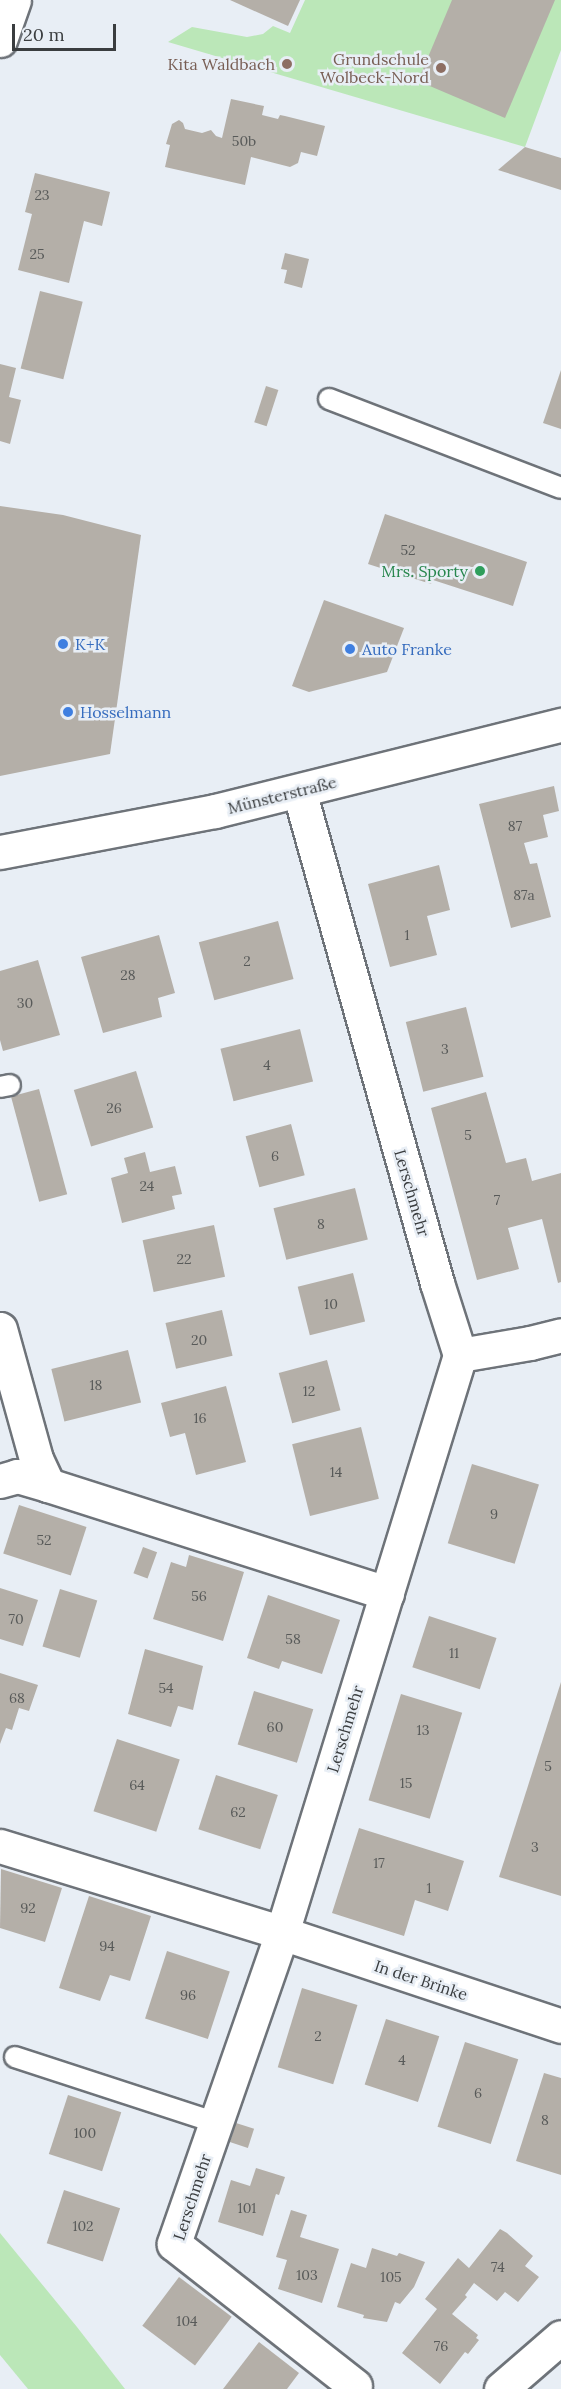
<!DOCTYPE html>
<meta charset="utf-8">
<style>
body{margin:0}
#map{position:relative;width:561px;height:2389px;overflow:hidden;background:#e8eef5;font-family:Lora,serif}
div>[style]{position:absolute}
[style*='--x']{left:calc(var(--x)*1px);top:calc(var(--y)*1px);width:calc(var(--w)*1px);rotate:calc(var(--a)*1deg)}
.green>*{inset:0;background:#bbe7b8}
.building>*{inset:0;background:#b4afa8;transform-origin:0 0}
.roads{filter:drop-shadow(2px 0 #6e7379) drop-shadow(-2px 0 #6e7379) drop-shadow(0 2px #6e7379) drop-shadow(0 -2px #6e7379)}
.lane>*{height:20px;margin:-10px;padding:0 10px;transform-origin:10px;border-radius:10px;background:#fff}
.street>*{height:33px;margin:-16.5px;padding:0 16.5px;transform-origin:16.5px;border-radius:16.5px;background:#fff}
.secondary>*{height:33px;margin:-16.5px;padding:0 16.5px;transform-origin:16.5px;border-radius:16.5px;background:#fff}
.dots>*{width:16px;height:16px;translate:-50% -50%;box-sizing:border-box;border:3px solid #e8eef5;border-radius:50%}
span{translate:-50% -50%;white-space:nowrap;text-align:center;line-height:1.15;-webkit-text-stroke:5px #e8eef5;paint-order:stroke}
.number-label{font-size:14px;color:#585a59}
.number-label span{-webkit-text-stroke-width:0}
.education-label{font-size:16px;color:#785e54}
.right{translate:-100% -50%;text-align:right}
.leisure-label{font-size:16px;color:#27864d}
.shop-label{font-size:16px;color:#366cbe}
.left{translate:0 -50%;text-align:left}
.street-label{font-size:16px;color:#3a3d3f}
.scale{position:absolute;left:12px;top:24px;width:104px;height:27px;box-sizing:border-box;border:3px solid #3a3d3f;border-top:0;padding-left:8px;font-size:18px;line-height:21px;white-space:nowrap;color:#3a3d3f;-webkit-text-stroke:4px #e8eef5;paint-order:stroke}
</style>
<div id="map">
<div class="green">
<div style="clip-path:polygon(305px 0,561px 0,561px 50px,525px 147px,168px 42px,192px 27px,247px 37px,263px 34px,273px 26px,290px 33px)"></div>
<div style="clip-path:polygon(0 2233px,77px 2327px,125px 2389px,28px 2389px,0 2355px)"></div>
</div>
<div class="building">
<div style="clip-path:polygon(230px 0,300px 0,288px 26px)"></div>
<div style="clip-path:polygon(452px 0,555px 0,505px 118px,418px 81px)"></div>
<div style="clip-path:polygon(231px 99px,264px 106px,262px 115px,278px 119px,280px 115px,285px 116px,325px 126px,317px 156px,301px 152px,298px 163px,290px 167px,251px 157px,245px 185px,165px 167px,170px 145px,166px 144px,172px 124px,179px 120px,183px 123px,185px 129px,202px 133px,211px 130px,216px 136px,222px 138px)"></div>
<div style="clip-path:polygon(525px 147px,561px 158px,561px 190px,498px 170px)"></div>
<div style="clip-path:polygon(35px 173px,110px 192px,102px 226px,84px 221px,69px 283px,18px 270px,32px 214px,25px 212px)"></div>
<div style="clip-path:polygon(285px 253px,309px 259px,302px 288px,284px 283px,287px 270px,281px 269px)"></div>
<div style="left:40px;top:291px;width:44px;height:80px;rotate:14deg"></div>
<div style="clip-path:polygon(0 364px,16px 368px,9px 397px,21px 400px,10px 444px,0 441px)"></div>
<div style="clip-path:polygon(561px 370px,561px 429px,543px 423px)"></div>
<div style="left:266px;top:386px;width:13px;height:38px;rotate:18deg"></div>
<div style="clip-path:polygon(0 506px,63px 515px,141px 535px,110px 754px,0 776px)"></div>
<div style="clip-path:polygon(385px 514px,527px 562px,513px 606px,433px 580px,431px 584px,368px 564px)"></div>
<div style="clip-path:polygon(324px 600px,404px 628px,387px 672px,309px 692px,292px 686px)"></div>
<div style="clip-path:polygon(554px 786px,559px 811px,543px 815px,548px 837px,524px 843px,530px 864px,537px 863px,551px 917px,511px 928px,479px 804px)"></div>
<div style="clip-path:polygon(439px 865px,450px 910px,427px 916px,437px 955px,390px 967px,368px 884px)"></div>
<div style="left:278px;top:921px;width:60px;height:82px;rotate:75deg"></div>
<div style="clip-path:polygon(159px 935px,175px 993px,158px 998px,162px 1017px,103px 1033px,81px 957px)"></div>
<div style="clip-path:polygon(38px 960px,60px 1035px,3px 1051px,0 1040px,0 971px)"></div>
<div style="left:466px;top:1007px;width:72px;height:62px;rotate:76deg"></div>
<div style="left:300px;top:1029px;width:54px;height:82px;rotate:76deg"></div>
<div style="left:136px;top:1071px;width:59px;height:65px;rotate:73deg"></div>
<div style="left:39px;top:1089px;width:109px;height:29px;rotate:75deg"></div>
<div style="clip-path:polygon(486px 1092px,506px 1163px,526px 1158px,532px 1181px,561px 1173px,561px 1282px,558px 1283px,542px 1219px,508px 1228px,519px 1269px,477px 1280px,431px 1108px)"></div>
<div style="left:291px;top:1124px;width:53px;height:47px;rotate:75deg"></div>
<div style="clip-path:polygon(145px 1152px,150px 1172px,175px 1166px,182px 1194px,172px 1196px,175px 1209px,122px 1223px,111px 1178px,128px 1173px,124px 1158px)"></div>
<div style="left:355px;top:1188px;width:53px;height:84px;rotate:76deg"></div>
<div style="left:214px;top:1225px;width:53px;height:73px;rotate:78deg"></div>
<div style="left:353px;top:1273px;width:50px;height:57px;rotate:76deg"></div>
<div style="left:222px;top:1310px;width:47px;height:58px;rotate:77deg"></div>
<div style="left:128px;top:1350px;width:54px;height:79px;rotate:76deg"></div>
<div style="left:327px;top:1360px;width:52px;height:50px;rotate:75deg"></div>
<div style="clip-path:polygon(226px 1386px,246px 1462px,196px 1475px,185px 1433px,170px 1437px,161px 1403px)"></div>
<div style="left:361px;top:1427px;width:74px;height:71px;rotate:76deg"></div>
<div style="left:472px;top:1464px;width:70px;height:83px;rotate:17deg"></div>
<div style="left:19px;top:1505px;width:71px;height:51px;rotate:18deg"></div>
<div style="left:143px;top:1547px;width:15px;height:28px;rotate:20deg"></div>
<div style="clip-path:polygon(189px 1555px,244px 1572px,223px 1641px,153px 1619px,171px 1562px,186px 1567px)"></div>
<div style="clip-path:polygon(0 1588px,38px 1600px,23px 1646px,0 1639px)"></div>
<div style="left:60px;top:1589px;width:39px;height:60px;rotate:17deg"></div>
<div style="clip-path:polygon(268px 1595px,340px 1620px,322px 1674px,282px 1661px,279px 1669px,247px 1658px)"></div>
<div style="left:429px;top:1616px;width:71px;height:54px;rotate:18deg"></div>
<div style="clip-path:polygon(145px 1649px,203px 1666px,193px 1710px,178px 1706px,171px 1727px,128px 1714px)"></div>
<div style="clip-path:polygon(0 1673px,38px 1685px,29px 1711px,19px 1708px,12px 1730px,6px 1728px,0 1744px)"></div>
<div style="clip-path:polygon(561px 1682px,561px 1896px,499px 1877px)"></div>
<div style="left:254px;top:1691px;width:62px;height:56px;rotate:17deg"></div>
<div style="left:401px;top:1694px;width:64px;height:111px;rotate:17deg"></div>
<div style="left:117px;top:1739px;width:66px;height:76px;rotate:18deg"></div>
<div style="left:216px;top:1775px;width:65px;height:57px;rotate:18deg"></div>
<div style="clip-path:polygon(359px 1828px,464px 1861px,448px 1911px,415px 1900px,404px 1936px,332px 1913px)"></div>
<div style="clip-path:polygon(1px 1869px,62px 1888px,45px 1942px,0 1928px)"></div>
<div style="clip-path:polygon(89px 1896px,151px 1916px,130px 1981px,110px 1975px,100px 2001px,59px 1988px)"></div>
<div style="left:167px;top:1951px;width:66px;height:71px;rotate:18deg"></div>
<div style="left:302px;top:1988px;width:58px;height:83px;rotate:17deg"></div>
<div style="left:386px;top:2019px;width:56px;height:69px;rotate:18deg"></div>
<div style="left:465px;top:2042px;width:56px;height:89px;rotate:18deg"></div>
<div style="clip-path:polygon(544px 2073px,561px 2078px,561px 2175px,516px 2161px)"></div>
<div style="left:68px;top:2095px;width:56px;height:62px;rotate:18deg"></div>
<div style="left:236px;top:2123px;width:19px;height:20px;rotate:18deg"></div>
<div style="clip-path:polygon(256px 2168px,285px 2177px,279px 2195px,276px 2194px,263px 2236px,218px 2222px,231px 2180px,250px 2186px)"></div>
<div style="left:64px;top:2190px;width:59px;height:56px;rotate:18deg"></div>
<div style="clip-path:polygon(291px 2210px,307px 2215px,300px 2237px,339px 2249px,322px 2303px,278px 2289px,287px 2260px,276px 2257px)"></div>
<div style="clip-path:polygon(500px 2229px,507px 2233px,533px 2256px,525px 2266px,539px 2277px,518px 2302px,505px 2292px,497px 2301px,474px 2283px,465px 2295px,467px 2297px,452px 2314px,478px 2335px,476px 2338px,479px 2340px,468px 2354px,465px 2352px,440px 2384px,402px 2353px,437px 2309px,425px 2299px,458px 2258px,469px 2268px)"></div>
<div style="clip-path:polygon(372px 2248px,397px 2256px,399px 2253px,425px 2262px,414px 2287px,400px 2304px,395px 2302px,387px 2322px,363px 2318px,364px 2315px,337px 2307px,351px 2263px,366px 2268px)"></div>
<div style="left:179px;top:2277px;width:66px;height:61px;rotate:37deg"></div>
<div style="clip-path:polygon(259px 2342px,299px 2373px,287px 2389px,223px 2389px)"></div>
</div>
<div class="roads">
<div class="lane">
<div style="--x:329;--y:399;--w:248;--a:21"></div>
<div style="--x:0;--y:1087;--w:10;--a:-11"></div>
<div style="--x:15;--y:2057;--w:213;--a:18.1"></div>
</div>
<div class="street">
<div style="--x:0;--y:40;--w:42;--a:-70.7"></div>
<div style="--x:299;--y:791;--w:511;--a:74.33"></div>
<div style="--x:437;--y:1283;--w:76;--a:72.3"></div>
<div style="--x:460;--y:1355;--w:605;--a:107.12"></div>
<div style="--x:282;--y:1933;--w:329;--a:109.2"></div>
<div style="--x:174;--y:2244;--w:230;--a:38.1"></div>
<div style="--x:0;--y:1329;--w:135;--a:74.5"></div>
<div style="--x:36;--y:1459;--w:29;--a:65"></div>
<div style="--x:48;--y:1485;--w:356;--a:17.7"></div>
<div style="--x:460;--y:1355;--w:71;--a:-9.7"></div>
<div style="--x:530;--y:1343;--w:32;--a:-14"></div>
<div style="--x:0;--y:1481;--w:18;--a:-16"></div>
<div style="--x:17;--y:1476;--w:32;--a:16"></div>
<div style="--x:0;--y:1846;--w:295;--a:17.1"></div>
<div style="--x:282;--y:1933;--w:294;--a:18.4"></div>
<div style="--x:501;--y:2389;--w:79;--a:-40.9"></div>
</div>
<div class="secondary">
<div style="--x:0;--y:852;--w:219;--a:-10.8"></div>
<div style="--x:215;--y:811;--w:357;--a:-14"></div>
</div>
</div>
<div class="dots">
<div style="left:287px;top:64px;background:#8d6e63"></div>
<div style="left:441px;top:68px;background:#8d6e63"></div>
<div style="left:480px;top:571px;background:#2e9e5b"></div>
<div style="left:63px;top:644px;background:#3f7fe0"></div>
<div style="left:350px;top:649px;background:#3f7fe0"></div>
<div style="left:68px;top:712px;background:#3f7fe0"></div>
</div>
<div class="number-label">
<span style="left:244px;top:141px">50b</span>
<span style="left:42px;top:195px">23</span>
<span style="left:37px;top:254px">25</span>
<span style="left:408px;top:550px">52</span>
<span style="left:515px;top:826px">87</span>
<span style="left:524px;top:895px">87a</span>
<span style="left:407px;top:935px">1</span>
<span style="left:247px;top:961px">2</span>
<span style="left:128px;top:975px">28</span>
<span style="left:25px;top:1003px">30</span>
<span style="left:445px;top:1049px">3</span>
<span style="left:267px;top:1065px">4</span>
<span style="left:114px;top:1108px">26</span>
<span style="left:468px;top:1135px">5</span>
<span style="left:275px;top:1156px">6</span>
<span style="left:147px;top:1186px">24</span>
<span style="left:497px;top:1200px">7</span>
<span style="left:321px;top:1224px">8</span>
<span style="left:184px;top:1259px">22</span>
<span style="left:331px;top:1304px">10</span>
<span style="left:199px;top:1340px">20</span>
<span style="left:96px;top:1385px">18</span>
<span style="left:309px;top:1391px">12</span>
<span style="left:200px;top:1418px">16</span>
<span style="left:336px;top:1472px">14</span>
<span style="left:494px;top:1514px">9</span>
<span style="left:44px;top:1540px">52</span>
<span style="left:199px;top:1596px">56</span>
<span style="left:16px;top:1619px">70</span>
<span style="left:293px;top:1639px">58</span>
<span style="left:454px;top:1653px">11</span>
<span style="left:166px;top:1688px">54</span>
<span style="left:17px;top:1698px">68</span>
<span style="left:275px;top:1727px">60</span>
<span style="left:423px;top:1730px">13</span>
<span style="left:548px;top:1766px">5</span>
<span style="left:406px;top:1783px">15</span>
<span style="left:137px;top:1785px">64</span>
<span style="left:238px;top:1812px">62</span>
<span style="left:535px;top:1847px">3</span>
<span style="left:379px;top:1863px">17</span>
<span style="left:429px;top:1888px">1</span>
<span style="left:28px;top:1908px">92</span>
<span style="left:107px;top:1946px">94</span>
<span style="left:188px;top:1995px">96</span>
<span style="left:318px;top:2036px">2</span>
<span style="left:402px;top:2060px">4</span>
<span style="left:478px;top:2093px">6</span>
<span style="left:545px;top:2120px">8</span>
<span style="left:85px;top:2133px">100</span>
<span style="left:247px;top:2208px">101</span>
<span style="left:83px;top:2226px">102</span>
<span style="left:498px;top:2267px">74</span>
<span style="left:307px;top:2275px">103</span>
<span style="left:391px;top:2277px">105</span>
<span style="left:187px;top:2321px">104</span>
<span style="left:441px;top:2346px">76</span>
</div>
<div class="education-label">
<span class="right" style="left:429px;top:68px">Grundschule<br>Wolbeck-Nord</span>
<span class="right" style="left:275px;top:64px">Kita Waldbach</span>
</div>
<div class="leisure-label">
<span class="right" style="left:468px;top:571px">Mrs. Sporty</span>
</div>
<div class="shop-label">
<span class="left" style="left:75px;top:644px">K+K</span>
<span class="left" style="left:362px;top:649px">Auto Franke</span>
<span class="left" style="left:80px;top:712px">Hosselmann</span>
</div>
<div class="street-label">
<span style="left:282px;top:795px;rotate:-14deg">Münsterstraße</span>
<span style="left:412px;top:1193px;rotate:74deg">Lerschmehr</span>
<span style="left:345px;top:1729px;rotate:-73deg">Lerschmehr</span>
<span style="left:421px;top:1980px;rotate:18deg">In der Brinke</span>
<span style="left:192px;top:2197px;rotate:-72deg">Lerschmehr</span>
</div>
<div class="scale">20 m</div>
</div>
